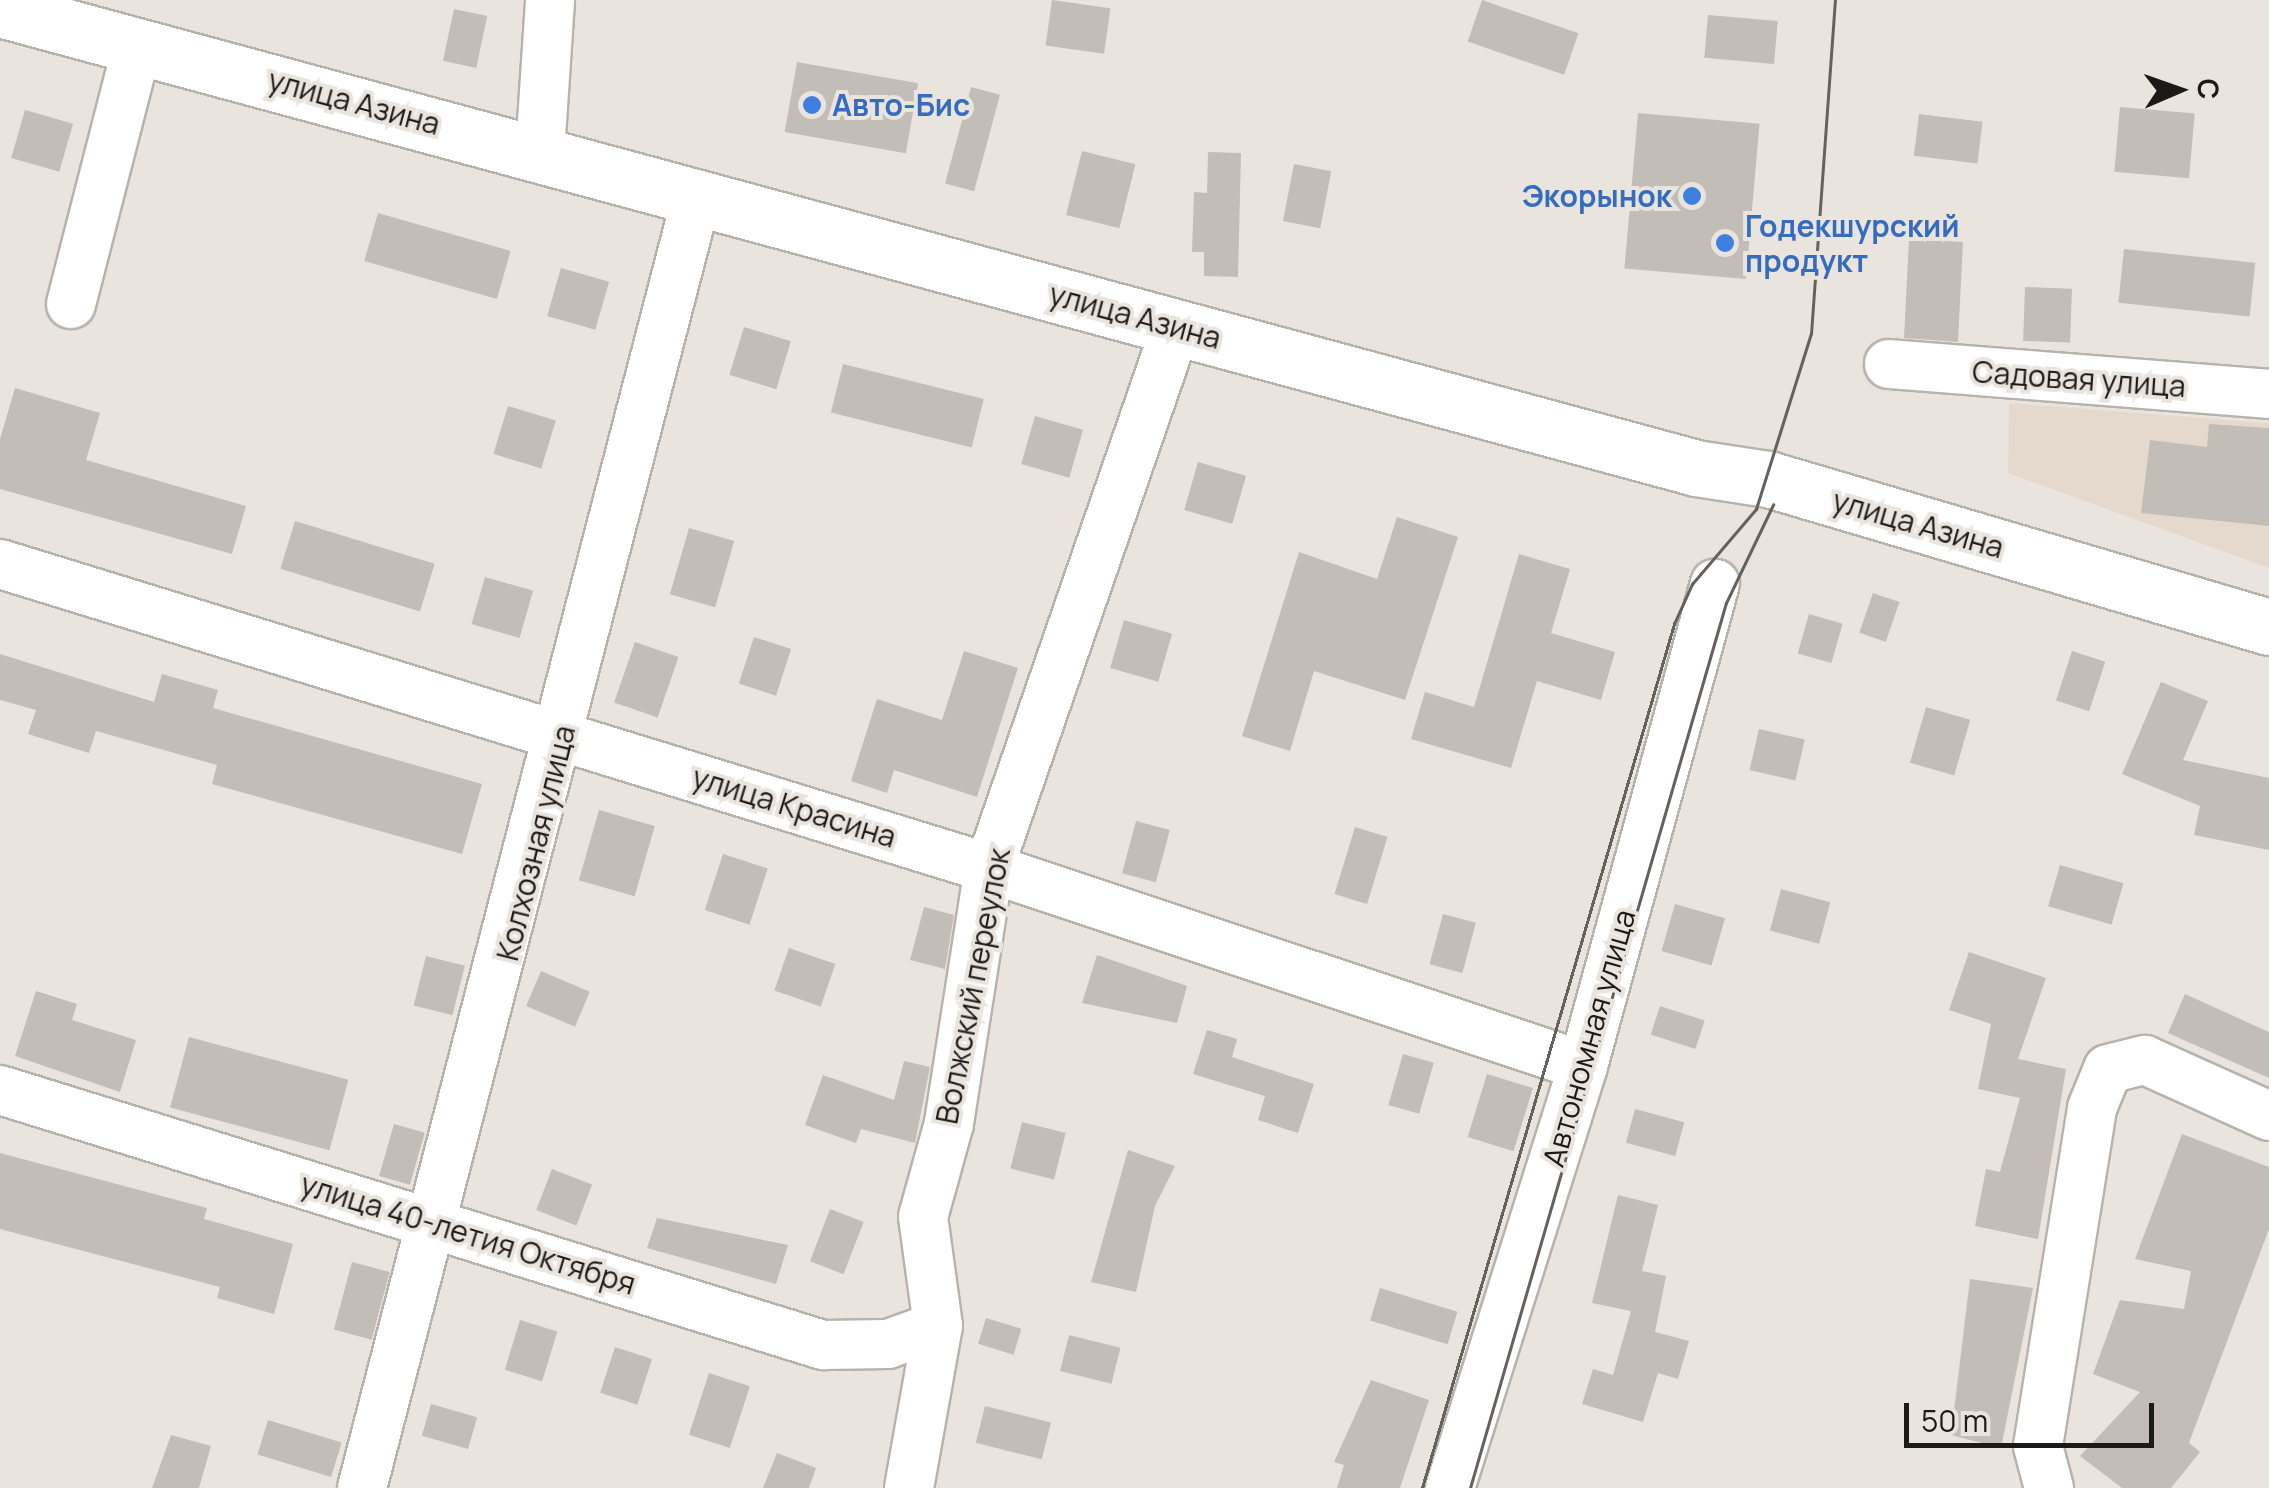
<!DOCTYPE html>
<meta charset="utf-8">
<style>
body{margin:0}
#map{position:relative;width:2269px;height:1488px;overflow:hidden;background:#eae4de;font-family:Manrope,sans-serif}
div>[style]{position:absolute}
[style*='--x']{left:calc(var(--x)*1px);top:calc(var(--y)*1px);width:calc(var(--w)*1px);rotate:calc(var(--a)*1deg)}
.built>*{inset:0;background:#e5d9cd}
.building>*{inset:0;background:#c2bdb6;transform-origin:0 0}
.roads{filter:drop-shadow(2px 0 #b8b2ac) drop-shadow(-2px 0 #b8b2ac) drop-shadow(0 2px #b8b2ac) drop-shadow(0 -2px #b8b2ac)}
.minor>*{height:48px;margin:-24px;padding:0 24px;transform-origin:24px;border-radius:24px;background:#fff}
.major>*{height:55px;margin:-27.5px;padding:0 27.5px;transform-origin:27.5px;border-radius:27.5px;background:#fff}
.tram>*{height:2.5px;margin:-1.25px;padding:0 1.25px;transform-origin:1.25px;border-radius:1.25px;background:#65625e}
.dots>*{width:28px;height:28px;translate:-50% -50%;box-sizing:border-box;border:5px solid #eae4de;border-radius:50%}
span{translate:-50% -50%;white-space:nowrap;text-align:center;line-height:1.15;-webkit-text-stroke:8px #eae4de;paint-order:stroke}
.street-label{font-size:30px;color:#1c1a18}
.shop-label{font-size:30px;color:#366cbe;font-weight:700}
.left{translate:0 -50%;text-align:left}
.right{translate:-100% -50%;text-align:right}
.north{position:absolute;left:2129px;top:40px;width:100px;height:100px;-webkit-text-stroke:8px #eae4de;paint-order:stroke;rotate:88deg;font-size:28px;font-weight:700;line-height:40px;text-align:center;color:#1c1a18}
.north::after{content:'';display:block;margin:auto;width:35px;height:45px;background:#1c1a18;clip-path:polygon(50% 0,100% 100%,50% 72%,0 100%)}
.scale{position:absolute;left:1904px;top:1403px;width:250px;height:45px;box-sizing:border-box;border:5px solid #1c1a18;border-top:0;padding-left:12px;font-size:30px;line-height:35px;white-space:nowrap;color:#1c1a18;-webkit-text-stroke:8px #eae4de;paint-order:stroke}
</style>
<div id="map">
<div class="built">
<div style="clip-path:polygon(2009px 403px,2269px 423px,2269px 568px,2008px 473px)"></div>
</div>
<div class="building">
<div style="left:1052px;top:0;width:59px;height:46px;rotate:8deg"></div>
<div style="left:1482px;top:0;width:102px;height:44px;rotate:19deg"></div>
<div style="left:454px;top:9px;width:34px;height:53px;rotate:12deg"></div>
<div style="left:1708px;top:15px;width:70px;height:43px;rotate:5deg"></div>
<div style="left:797px;top:62px;width:123px;height:71px;rotate:10deg"></div>
<div style="left:971px;top:87px;width:30px;height:100px;rotate:15deg"></div>
<div style="left:2120px;top:107px;width:75px;height:65px;rotate:5deg"></div>
<div style="left:25px;top:110px;width:50px;height:50px;rotate:16deg"></div>
<div style="left:1638px;top:113px;width:122px;height:156px;rotate:5deg"></div>
<div style="left:1919px;top:114px;width:64px;height:42px;rotate:7deg"></div>
<div style="left:1082px;top:151px;width:55px;height:66px;rotate:14deg"></div>
<div style="clip-path:polygon(1208px 152px,1241px 153px,1238px 277px,1204px 276px,1204px 252px,1192px 252px,1194px 192px,1207px 193px)"></div>
<div style="left:1294px;top:164px;width:38px;height:58px;rotate:11deg"></div>
<div style="left:378px;top:213px;width:138px;height:50px;rotate:16deg"></div>
<div style="clip-path:polygon(1910px 219px,1947px 222px,1945px 241px,1963px 242px,1958px 342px,1904px 338px)"></div>
<div style="left:2124px;top:249px;width:132px;height:54px;rotate:6deg"></div>
<div style="left:561px;top:268px;width:50px;height:50px;rotate:16deg"></div>
<div style="left:2025px;top:287px;width:47px;height:54px;rotate:2deg"></div>
<div style="left:744px;top:327px;width:49px;height:50px;rotate:17deg"></div>
<div style="left:843px;top:364px;width:145px;height:50px;rotate:14deg"></div>
<div style="clip-path:polygon(15px 388px,100px 413px,86px 460px,246px 506px,232px 554px,0 489px,0 439px)"></div>
<div style="left:508px;top:406px;width:50px;height:50px;rotate:17deg"></div>
<div style="left:1035px;top:416px;width:50px;height:50px;rotate:16deg"></div>
<div style="clip-path:polygon(2209px 424px,2269px 428px,2269px 526px,2141px 513px,2150px 440px,2207px 447px)"></div>
<div style="left:1198px;top:462px;width:50px;height:50px;rotate:16deg"></div>
<div style="clip-path:polygon(1397px 517px,1458px 537px,1405px 700px,1314px 671px,1290px 751px,1242px 736px,1299px 552px,1377px 579px)"></div>
<div style="left:295px;top:521px;width:146px;height:50px;rotate:17deg"></div>
<div style="left:689px;top:528px;width:47px;height:69px;rotate:16deg"></div>
<div style="clip-path:polygon(1519px 554px,1570px 569px,1551px 633px,1615px 652px,1601px 700px,1537px 681px,1511px 768px,1411px 739px,1425px 692px,1474px 707px)"></div>
<div style="left:485px;top:577px;width:50px;height:49px;rotate:16deg"></div>
<div style="left:1873px;top:593px;width:28px;height:42px;rotate:19deg"></div>
<div style="left:1809px;top:614px;width:35px;height:41px;rotate:16deg"></div>
<div style="left:1124px;top:620px;width:50px;height:50px;rotate:16deg"></div>
<div style="left:754px;top:637px;width:39px;height:49px;rotate:18deg"></div>
<div style="left:635px;top:642px;width:46px;height:64px;rotate:19deg"></div>
<div style="clip-path:polygon(964px 651px,1018px 668px,977px 797px,894px 770px,887px 793px,851px 781px,877px 699px,942px 720px)"></div>
<div style="left:2072px;top:651px;width:35px;height:52px;rotate:18deg"></div>
<div style="clip-path:polygon(0 654px,154px 702px,162px 674px,218px 690px,213px 708px,482px 784px,462px 854px,212px 784px,217px 765px,96px 731px,89px 753px,28px 734px,36px 710px,0 700px)"></div>
<div style="clip-path:polygon(2161px 682px,2208px 701px,2183px 760px,2269px 778px,2269px 850px,2194px 835px,2200px 806px,2122px 774px)"></div>
<div style="left:1926px;top:707px;width:46px;height:58px;rotate:16deg"></div>
<div style="left:1759px;top:729px;width:47px;height:42px;rotate:13deg"></div>
<div style="left:599px;top:810px;width:58px;height:73px;rotate:16deg"></div>
<div style="left:1136px;top:821px;width:35px;height:54px;rotate:15deg"></div>
<div style="left:1355px;top:827px;width:34px;height:70px;rotate:17deg"></div>
<div style="left:723px;top:854px;width:47px;height:59px;rotate:18deg"></div>
<div style="left:2060px;top:865px;width:66px;height:43px;rotate:16deg"></div>
<div style="left:1781px;top:889px;width:51px;height:43px;rotate:15deg"></div>
<div style="left:1675px;top:904px;width:52px;height:49px;rotate:16deg"></div>
<div style="clip-path:polygon(924px 907px,954px 915px,945px 969px,910px 960px)"></div>
<div style="left:1443px;top:914px;width:34px;height:52px;rotate:15deg"></div>
<div style="left:789px;top:948px;width:49px;height:45px;rotate:19deg"></div>
<div style="clip-path:polygon(1969px 952px,2046px 978px,2018px 1059px,2066px 1069px,2038px 1239px,1975px 1226px,1986px 1169px,2000px 1172px,2020px 1098px,1978px 1089px,1991px 1024px,1949px 1010px)"></div>
<div style="clip-path:polygon(1097px 955px,1187px 986px,1177px 1023px,1082px 1003px)"></div>
<div style="left:426px;top:956px;width:40px;height:51px;rotate:14deg"></div>
<div style="left:541px;top:971px;width:53px;height:38px;rotate:23deg"></div>
<div style="clip-path:polygon(36px 991px,77px 1004px,72px 1020px,136px 1040px,120px 1092px,15px 1056px)"></div>
<div style="clip-path:polygon(2185px 994px,2269px 1032px,2269px 1078px,2168px 1033px)"></div>
<div style="left:1660px;top:1006px;width:47px;height:30px;rotate:18deg"></div>
<div style="clip-path:polygon(1207px 1030px,1237px 1039px,1232px 1057px,1314px 1084px,1298px 1133px,1258px 1120px,1265px 1096px,1193px 1074px)"></div>
<div style="left:189px;top:1037px;width:165px;height:73px;rotate:15deg"></div>
<div style="left:1403px;top:1054px;width:32px;height:53px;rotate:16deg"></div>
<div style="clip-path:polygon(904px 1061px,930px 1067px,915px 1143px,861px 1129px,856px 1143px,805px 1125px,823px 1075px,894px 1100px)"></div>
<div style="left:1487px;top:1074px;width:48px;height:66px;rotate:17deg"></div>
<div style="left:1635px;top:1109px;width:51px;height:35px;rotate:15deg"></div>
<div style="left:1022px;top:1122px;width:45px;height:48px;rotate:14deg"></div>
<div style="left:394px;top:1124px;width:32px;height:54px;rotate:16deg"></div>
<div style="clip-path:polygon(2182px 1134px,2269px 1167px,2269px 1229px,2189px 1443px,2200px 1452px,2171px 1488px,2122px 1488px,2080px 1456px,2140px 1392px,2093px 1374px,2120px 1300px,2184px 1309px,2191px 1271px,2135px 1259px)"></div>
<div style="clip-path:polygon(1128px 1150px,1175px 1166px,1155px 1206px,1136px 1292px,1091px 1282px)"></div>
<div style="clip-path:polygon(0 1153px,207px 1208px,204px 1219px,293px 1244px,274px 1314px,217px 1298px,220px 1287px,0 1229px)"></div>
<div style="left:552px;top:1169px;width:43px;height:44px;rotate:21deg"></div>
<div style="clip-path:polygon(1618px 1195px,1658px 1205px,1642px 1271px,1666px 1276px,1655px 1332px,1689px 1341px,1678px 1379px,1658px 1373px,1643px 1422px,1582px 1404px,1593px 1369px,1613px 1375px,1631px 1311px,1592px 1303px)"></div>
<div style="left:830px;top:1209px;width:36px;height:56px;rotate:21deg"></div>
<div style="clip-path:polygon(657px 1218px,788px 1245px,776px 1284px,647px 1248px)"></div>
<div style="left:352px;top:1262px;width:39px;height:70px;rotate:15deg"></div>
<div style="clip-path:polygon(1970px 1279px,2033px 1288px,2001px 1448px,1951px 1435px)"></div>
<div style="left:1380px;top:1288px;width:81px;height:34px;rotate:17deg"></div>
<div style="left:986px;top:1318px;width:37px;height:27px;rotate:17deg"></div>
<div style="left:520px;top:1320px;width:39px;height:52px;rotate:17deg"></div>
<div style="left:1069px;top:1335px;width:53px;height:37px;rotate:14deg"></div>
<div style="left:615px;top:1347px;width:39px;height:48px;rotate:18deg"></div>
<div style="left:709px;top:1373px;width:43px;height:65px;rotate:18deg"></div>
<div style="clip-path:polygon(1371px 1380px,1429px 1400px,1400px 1488px,1337px 1488px,1344px 1465px,1334px 1462px)"></div>
<div style="left:431px;top:1404px;width:48px;height:33px;rotate:16deg"></div>
<div style="left:985px;top:1406px;width:68px;height:38px;rotate:14deg"></div>
<div style="left:268px;top:1420px;width:77px;height:36px;rotate:17deg"></div>
<div style="clip-path:polygon(171px 1435px,211px 1446px,199px 1488px,152px 1488px)"></div>
<div style="clip-path:polygon(777px 1453px,816px 1468px,809px 1488px,763px 1488px)"></div>
</div>
<div class="roads">
<div class="minor">
<div style="--x:540;--y:152;--w:152;--a:-86.2"></div>
<div style="--x:71;--y:304;--w:269;--a:-75.6"></div>
<div style="--x:1889;--y:364;--w:381;--a:4.5"></div>
<div style="--x:0;--y:564;--w:1035;--a:17.09"></div>
<div style="--x:989;--y:868;--w:626;--a:18.43"></div>
<div style="--x:0;--y:1090;--w:862;--a:17.22"></div>
<div style="--x:823;--y:1345;--w:65;--a:-0.9"></div>
<div style="--x:888;--y:1344;--w:53;--a:-19.8"></div>
<div style="--x:362;--y:1488;--w:1336;--a:-75.47"></div>
<div style="--x:909;--y:1488;--w:165;--a:-79.9"></div>
<div style="--x:938;--y:1326;--w:110;--a:-97.8"></div>
<div style="--x:923;--y:1217;--w:98;--a:-74.5"></div>
<div style="--x:949;--y:1123;--w:258;--a:-81.1"></div>
<div style="--x:989;--y:868;--w:572;--a:-70.93"></div>
<div style="--x:1450;--y:1488;--w:442;--a:-72.5"></div>
<div style="--x:1583;--y:1066;--w:500;--a:-74.7"></div>
<div style="--x:2049;--y:1488;--w:43;--a:-104.7"></div>
<div style="--x:2038;--y:1446;--w:342;--a:-80.9"></div>
<div style="--x:2092;--y:1108;--w:42;--a:-67.7"></div>
<div style="--x:2108;--y:1069;--w:38;--a:-14"></div>
<div style="--x:2145;--y:1060;--w:136;--a:24.3"></div>
</div>
<div class="major">
<div style="--x:0;--y:9;--w:1757;--a:15.14"></div>
<div style="--x:1696;--y:468;--w:73;--a:8.7"></div>
<div style="--x:1768;--y:479;--w:522;--a:16.46"></div>
</div>
</div>
<div class="tram">
<div style="--x:1422;--y:1488;--w:900;--a:-73.74"></div>
<div style="--x:1674;--y:624;--w:44;--a:-65.8"></div>
<div style="--x:1692;--y:584;--w:99;--a:-49.5"></div>
<div style="--x:1756;--y:509;--w:183;--a:-72.6"></div>
<div style="--x:1811;--y:334;--w:335;--a:-85.9"></div>
<div style="--x:1470;--y:1488;--w:921;--a:-73.87"></div>
<div style="--x:1726;--y:603;--w:109;--a:-64.4"></div>
</div>
<div class="dots">
<div style="left:812px;top:105px;background:#3f7fe0"></div>
<div style="left:1692px;top:196px;background:#3f7fe0"></div>
<div style="left:1725px;top:243px;background:#3f7fe0"></div>
</div>
<div class="street-label">
<span style="left:354px;top:102px;rotate:15deg">улица Азина</span>
<span style="left:1135px;top:316px;rotate:15deg">улица Азина</span>
<span style="left:2079px;top:379px;rotate:4deg">Садовая улица</span>
<span style="left:1918px;top:524px;rotate:16deg">улица Азина</span>
<span style="left:794px;top:807px;rotate:17deg">улица Красина</span>
<span style="left:536px;top:843px;rotate:-76deg">Колхозная улица</span>
<span style="left:973px;top:986px;rotate:-79deg">Волжский переулок</span>
<span style="left:1589px;top:1038px;rotate:-74deg">Автономная улица</span>
<span style="left:468px;top:1234px;rotate:17deg">улица 40-летия Октября</span>
</div>
<div class="shop-label">
<span class="left" style="left:832px;top:105px">Авто-Бис</span>
<span class="right" style="left:1672px;top:196px">Экорынок</span>
<span class="left" style="left:1745px;top:243px">Годекшурский<br>продукт</span>
</div>
<div class="north">С</div>
<div class="scale">50 m</div>
</div>
